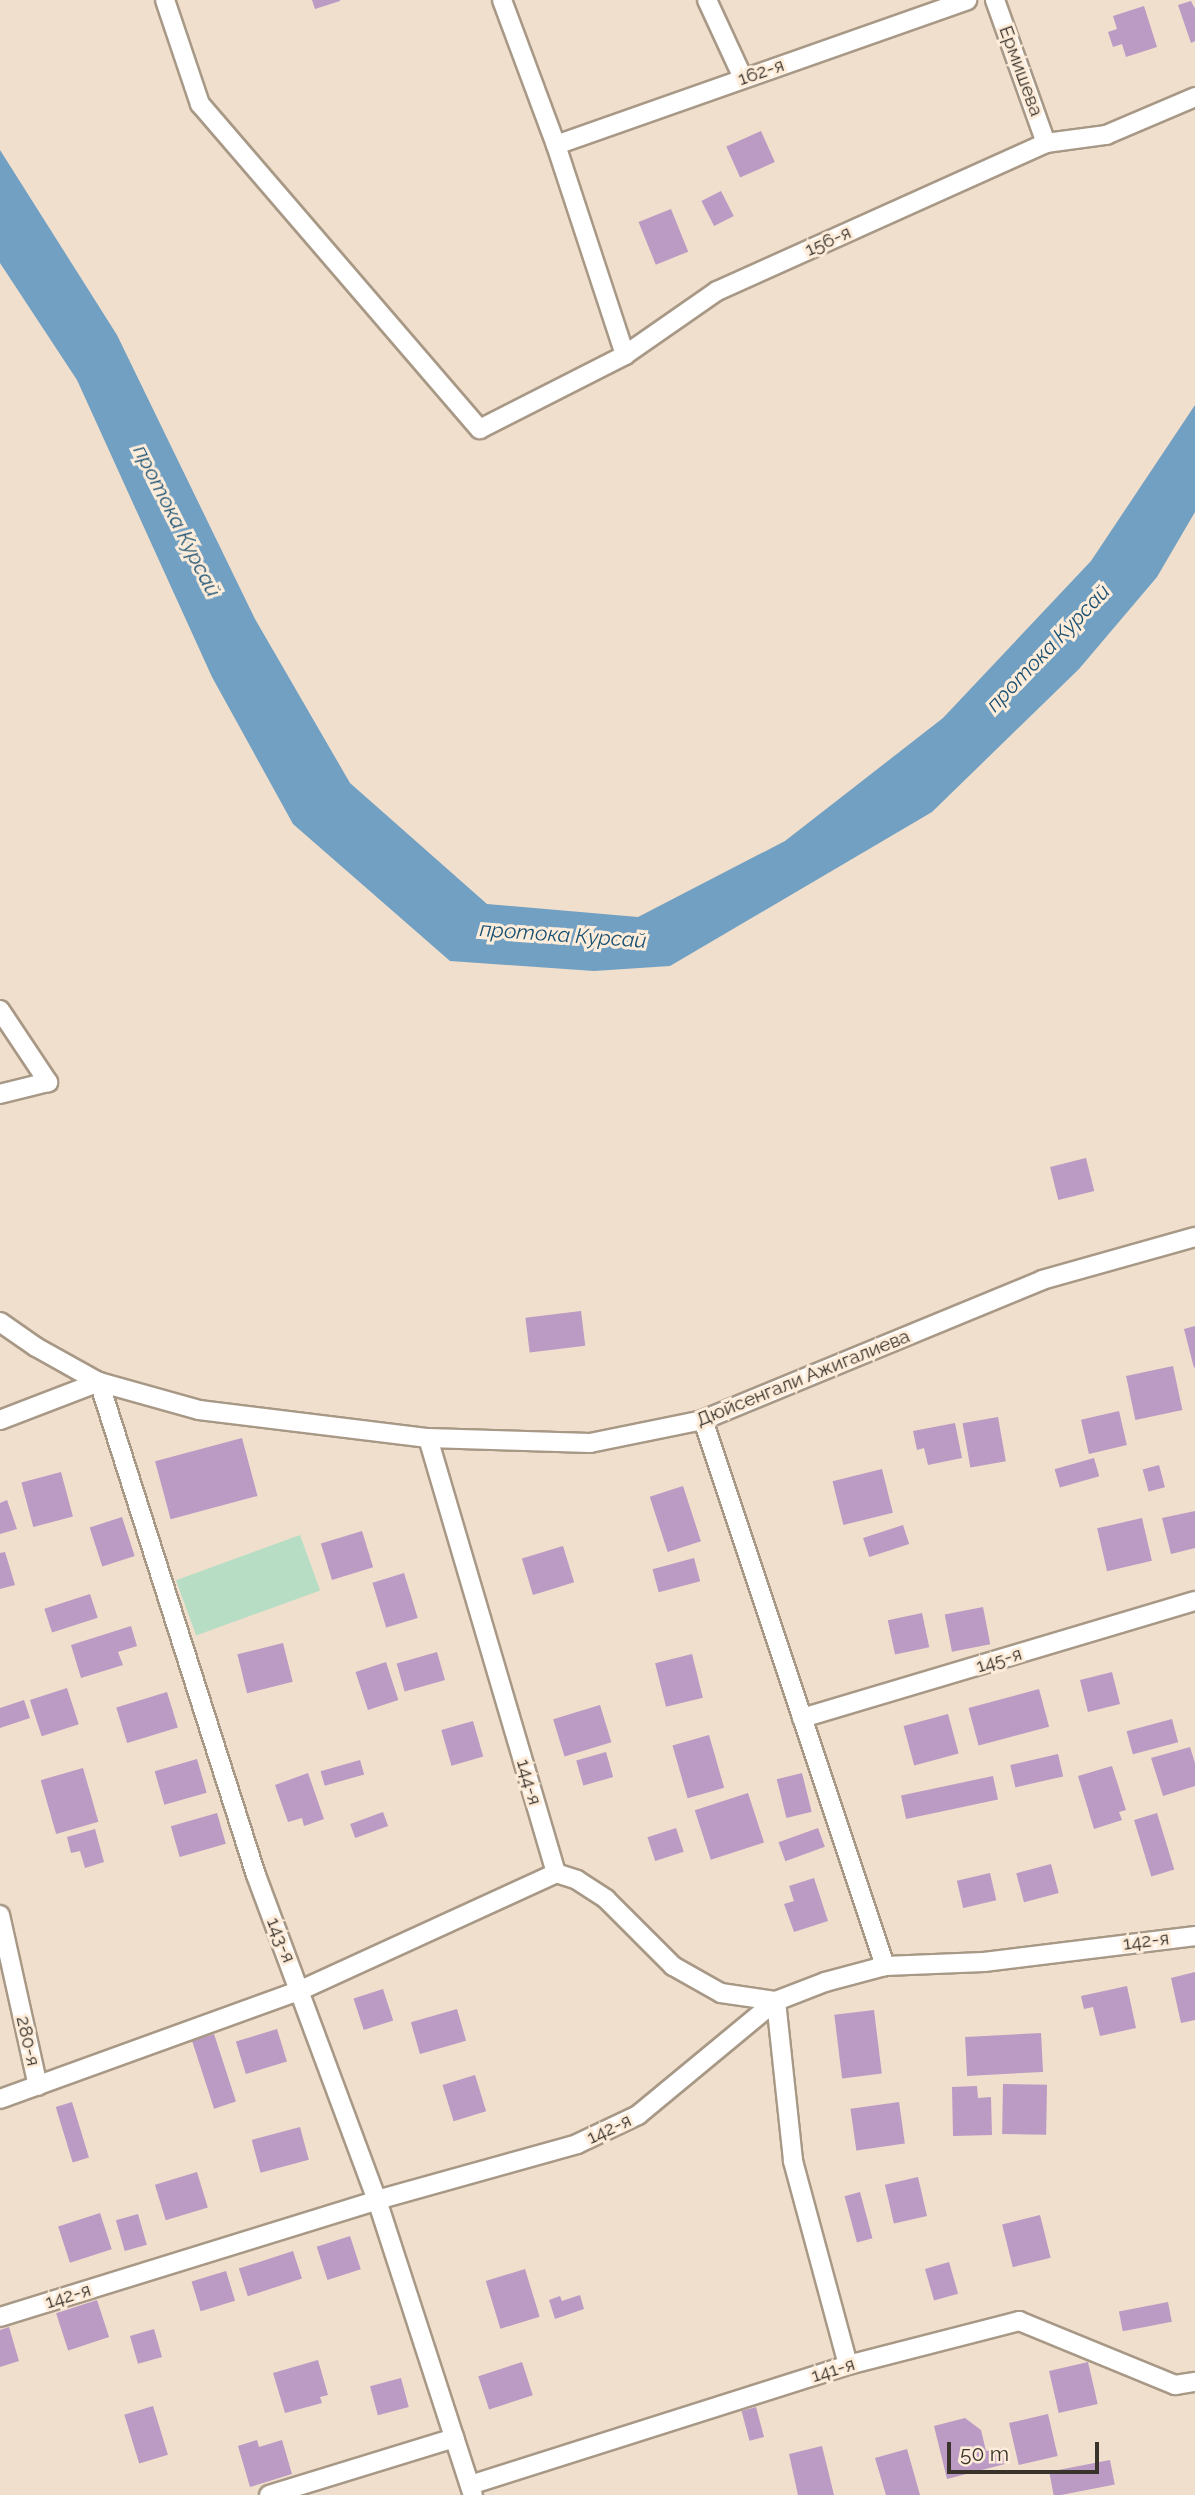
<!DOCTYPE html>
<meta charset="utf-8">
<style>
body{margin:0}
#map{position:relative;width:1195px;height:2495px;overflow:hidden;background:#f0dfcd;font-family:Raleway,sans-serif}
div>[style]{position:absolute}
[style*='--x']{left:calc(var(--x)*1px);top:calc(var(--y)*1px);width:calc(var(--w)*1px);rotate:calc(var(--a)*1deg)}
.green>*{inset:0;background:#b7dec4;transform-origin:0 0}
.water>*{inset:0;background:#72a0c2}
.building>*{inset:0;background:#bb9ac4;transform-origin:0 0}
.roads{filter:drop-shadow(2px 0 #a89886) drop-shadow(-2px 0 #a89886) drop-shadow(0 2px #a89886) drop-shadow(0 -2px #a89886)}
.minor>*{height:18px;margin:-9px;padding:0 9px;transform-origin:9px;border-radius:9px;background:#fff}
span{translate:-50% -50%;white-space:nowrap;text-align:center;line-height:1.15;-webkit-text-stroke:6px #feedda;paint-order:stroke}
.street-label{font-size:19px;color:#39332c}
.water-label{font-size:21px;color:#1a5173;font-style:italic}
.scale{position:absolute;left:947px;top:2442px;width:152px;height:32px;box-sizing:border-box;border:4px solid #39332c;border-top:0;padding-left:9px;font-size:21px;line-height:24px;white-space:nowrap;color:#39332c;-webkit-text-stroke:5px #feedda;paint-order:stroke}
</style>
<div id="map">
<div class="green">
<div style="left:300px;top:1535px;width:59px;height:132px;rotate:70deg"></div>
</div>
<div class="water">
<div style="clip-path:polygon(0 150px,117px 335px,255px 619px,350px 783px,487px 904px,638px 917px,785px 841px,943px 718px,1091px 561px,1195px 405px,1195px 512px,1157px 577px,1079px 669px,932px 812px,670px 966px,594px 971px,450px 961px,293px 824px,212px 677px,77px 380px,0 263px)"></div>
</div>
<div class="building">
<div style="clip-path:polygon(312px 0,340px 0,340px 1px,315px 9px)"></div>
<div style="clip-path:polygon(1191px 1px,1195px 9px,1195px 41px,1191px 43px,1178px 5px)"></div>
<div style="clip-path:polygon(1144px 6px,1157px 47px,1126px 57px,1122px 44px,1113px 47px,1108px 32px,1117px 29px,1113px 16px)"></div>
<div style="left:761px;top:131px;width:34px;height:38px;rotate:66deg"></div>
<div style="left:721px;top:191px;width:28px;height:22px;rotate:63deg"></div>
<div style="left:671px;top:209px;width:46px;height:35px;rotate:68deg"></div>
<div style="left:1086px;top:1158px;width:34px;height:37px;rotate:76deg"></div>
<div style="left:581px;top:1311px;width:35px;height:56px;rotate:83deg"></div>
<div style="clip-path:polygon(1195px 1326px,1195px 1367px,1194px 1368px,1184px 1329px)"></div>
<div style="left:1173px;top:1366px;width:45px;height:48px;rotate:78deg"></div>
<div style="left:1119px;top:1411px;width:35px;height:39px;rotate:77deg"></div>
<div style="left:998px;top:1417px;width:45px;height:36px;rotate:80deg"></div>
<div style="clip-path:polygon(955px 1423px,962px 1458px,928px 1465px,924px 1448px,917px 1450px,913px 1431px)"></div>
<div style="left:242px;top:1438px;width:60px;height:90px;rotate:75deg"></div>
<div style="left:1094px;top:1458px;width:19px;height:41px;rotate:74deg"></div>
<div style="left:1159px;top:1465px;width:23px;height:17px;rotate:75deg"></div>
<div style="left:882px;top:1469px;width:45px;height:51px;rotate:76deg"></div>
<div style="left:61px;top:1472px;width:46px;height:41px;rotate:75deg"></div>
<div style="left:683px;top:1486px;width:58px;height:35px;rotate:72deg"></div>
<div style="clip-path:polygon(7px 1500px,17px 1529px,0 1534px,0 1503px)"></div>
<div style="clip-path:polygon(1195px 1511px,1195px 1548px,1171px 1554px,1162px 1518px)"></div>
<div style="left:122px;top:1517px;width:41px;height:34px;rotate:72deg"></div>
<div style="left:1142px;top:1518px;width:44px;height:46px;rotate:77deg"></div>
<div style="left:903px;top:1525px;width:20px;height:42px;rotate:72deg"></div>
<div style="left:362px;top:1531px;width:38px;height:43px;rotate:73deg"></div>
<div style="left:563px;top:1546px;width:38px;height:43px;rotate:73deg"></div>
<div style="clip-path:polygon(5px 1552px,15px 1585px,0 1589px,0 1553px)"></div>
<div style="left:694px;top:1558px;width:24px;height:43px;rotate:75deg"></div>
<div style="left:404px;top:1573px;width:47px;height:33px;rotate:73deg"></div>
<div style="left:90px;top:1594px;width:25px;height:48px;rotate:72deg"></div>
<div style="left:983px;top:1607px;width:38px;height:39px;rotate:79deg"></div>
<div style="left:922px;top:1613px;width:35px;height:35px;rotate:78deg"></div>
<div style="clip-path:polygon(131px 1626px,137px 1646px,118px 1652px,123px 1665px,81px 1678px,71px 1645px)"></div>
<div style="left:283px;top:1643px;width:40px;height:47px;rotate:76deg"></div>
<div style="left:437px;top:1652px;width:29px;height:42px;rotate:74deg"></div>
<div style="left:692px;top:1654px;width:45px;height:38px;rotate:76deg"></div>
<div style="left:386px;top:1662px;width:40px;height:32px;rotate:72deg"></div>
<div style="left:1112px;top:1672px;width:33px;height:33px;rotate:76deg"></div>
<div style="left:67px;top:1688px;width:38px;height:39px;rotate:72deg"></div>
<div style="left:1039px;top:1689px;width:39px;height:73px;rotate:75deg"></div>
<div style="left:167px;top:1692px;width:37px;height:53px;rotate:73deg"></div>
<div style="clip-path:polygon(24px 1700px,30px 1718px,0 1728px,0 1708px)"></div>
<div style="left:600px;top:1705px;width:39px;height:49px;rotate:73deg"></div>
<div style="left:948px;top:1714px;width:41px;height:46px;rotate:75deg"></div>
<div style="left:1172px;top:1719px;width:24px;height:47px;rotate:75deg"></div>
<div style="left:473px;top:1721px;width:37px;height:33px;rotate:74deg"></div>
<div style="left:709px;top:1735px;width:55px;height:38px;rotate:74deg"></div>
<div style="clip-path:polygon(1190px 1747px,1195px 1763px,1195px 1786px,1163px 1796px,1151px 1758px)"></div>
<div style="left:606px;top:1752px;width:26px;height:31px;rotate:74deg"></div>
<div style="left:1058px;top:1754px;width:23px;height:49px;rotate:77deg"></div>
<div style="left:197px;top:1759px;width:35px;height:44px;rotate:74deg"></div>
<div style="left:360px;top:1760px;width:15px;height:41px;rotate:74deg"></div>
<div style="clip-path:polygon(1112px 1766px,1126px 1810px,1119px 1812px,1122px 1820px,1094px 1829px,1078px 1776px)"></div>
<div style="left:83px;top:1768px;width:56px;height:44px;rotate:74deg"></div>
<div style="clip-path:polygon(308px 1773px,324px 1819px,304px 1826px,302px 1818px,288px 1822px,275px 1785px)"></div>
<div style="left:802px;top:1773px;width:40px;height:26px;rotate:76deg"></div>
<div style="left:993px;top:1776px;width:24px;height:94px;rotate:78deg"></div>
<div style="left:748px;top:1793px;width:52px;height:56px;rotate:72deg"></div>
<div style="left:383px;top:1812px;width:15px;height:35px;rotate:70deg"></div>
<div style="left:217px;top:1813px;width:32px;height:48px;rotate:74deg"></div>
<div style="left:1157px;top:1813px;width:59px;height:24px;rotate:73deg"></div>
<div style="left:676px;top:1828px;width:25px;height:30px;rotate:72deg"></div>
<div style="left:818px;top:1828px;width:20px;height:42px;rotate:70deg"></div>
<div style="clip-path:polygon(95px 1829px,104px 1862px,85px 1868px,80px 1851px,71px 1853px,67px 1837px)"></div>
<div style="left:1051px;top:1864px;width:30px;height:36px;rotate:75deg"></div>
<div style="left:990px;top:1873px;width:28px;height:34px;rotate:77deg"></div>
<div style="clip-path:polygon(814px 1878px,828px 1921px,794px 1932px,784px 1904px,794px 1901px,789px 1886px)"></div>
<div style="clip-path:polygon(1195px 1972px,1195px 2020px,1181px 2023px,1171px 1978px)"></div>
<div style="clip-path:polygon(1127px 1986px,1136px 2028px,1100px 2036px,1093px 2007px,1084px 2009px,1081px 1996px)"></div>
<div style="left:383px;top:1989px;width:33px;height:31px;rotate:72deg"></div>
<div style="left:457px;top:2009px;width:33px;height:48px;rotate:74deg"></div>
<div style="left:874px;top:2010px;width:64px;height:40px;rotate:83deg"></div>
<div style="left:277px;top:2029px;width:34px;height:43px;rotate:73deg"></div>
<div style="left:1041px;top:2033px;width:39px;height:76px;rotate:87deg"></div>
<div style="left:214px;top:2034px;width:71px;height:23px;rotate:72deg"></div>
<div style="left:475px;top:2075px;width:38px;height:34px;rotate:73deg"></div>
<div style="left:1003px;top:2084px;width:44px;height:50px;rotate:1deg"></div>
<div style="clip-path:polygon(977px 2086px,978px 2098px,991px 2097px,992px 2135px,953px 2136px,952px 2087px)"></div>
<div style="left:72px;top:2102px;width:58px;height:17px;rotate:73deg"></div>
<div style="left:899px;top:2102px;width:42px;height:49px;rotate:82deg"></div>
<div style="left:300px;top:2127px;width:34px;height:50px;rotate:75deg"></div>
<div style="left:197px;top:2172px;width:37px;height:44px;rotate:73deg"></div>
<div style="left:918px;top:2177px;width:40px;height:34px;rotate:77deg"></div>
<div style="left:860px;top:2192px;width:48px;height:16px;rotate:75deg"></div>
<div style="left:100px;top:2213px;width:38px;height:44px;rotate:72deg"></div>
<div style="left:138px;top:2214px;width:32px;height:23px;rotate:74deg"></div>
<div style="left:1040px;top:2215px;width:44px;height:39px;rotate:76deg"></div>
<div style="left:350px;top:2236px;width:35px;height:35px;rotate:72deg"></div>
<div style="left:293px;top:2251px;width:29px;height:57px;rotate:72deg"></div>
<div style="left:949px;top:2262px;width:33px;height:25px;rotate:74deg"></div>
<div style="left:525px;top:2269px;width:50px;height:41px;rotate:73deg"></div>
<div style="left:226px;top:2271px;width:31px;height:36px;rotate:73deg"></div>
<div style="clip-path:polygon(580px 2295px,584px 2309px,555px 2319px,549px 2300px,560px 2296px,562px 2301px)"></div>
<div style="left:97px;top:2300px;width:39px;height:43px;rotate:72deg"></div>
<div style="left:1168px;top:2302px;width:20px;height:50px;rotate:79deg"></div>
<div style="clip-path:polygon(9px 2327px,19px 2361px,0 2367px,0 2330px)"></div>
<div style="left:154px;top:2329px;width:29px;height:25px;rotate:74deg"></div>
<div style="clip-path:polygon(318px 2360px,328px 2395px,320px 2397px,322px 2403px,285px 2413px,273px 2373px)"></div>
<div style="left:522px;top:2362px;width:35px;height:46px;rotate:72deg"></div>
<div style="left:1088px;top:2362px;width:43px;height:40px;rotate:77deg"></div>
<div style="left:401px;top:2378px;width:30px;height:32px;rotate:75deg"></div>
<div style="left:153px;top:2406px;width:51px;height:30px;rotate:73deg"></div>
<div style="left:756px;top:2407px;width:31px;height:15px;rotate:75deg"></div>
<div style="left:1048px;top:2414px;width:43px;height:40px;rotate:77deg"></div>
<div style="clip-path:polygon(965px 2418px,981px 2430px,986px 2451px,1001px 2448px,1005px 2464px,947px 2479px,934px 2426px)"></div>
<div style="clip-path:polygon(257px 2440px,259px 2447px,282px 2440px,292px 2474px,250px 2487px,238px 2446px)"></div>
<div style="clip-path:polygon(822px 2446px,834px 2495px,798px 2495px,789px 2454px)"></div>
<div style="clip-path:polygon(907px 2449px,920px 2495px,886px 2495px,875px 2458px)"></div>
<div style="left:1110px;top:2460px;width:25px;height:62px;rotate:79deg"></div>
</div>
<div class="roads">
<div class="minor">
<div style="--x:165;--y:0;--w:110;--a:71.4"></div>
<div style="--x:200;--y:104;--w:429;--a:49.3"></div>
<div style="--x:480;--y:429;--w:163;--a:-27"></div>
<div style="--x:625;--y:355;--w:112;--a:-34.8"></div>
<div style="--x:717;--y:291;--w:361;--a:-24.2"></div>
<div style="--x:1046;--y:143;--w:61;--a:-7.6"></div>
<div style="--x:1106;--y:135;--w:97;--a:-23.1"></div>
<div style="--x:502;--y:0;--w:155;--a:69.6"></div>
<div style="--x:556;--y:145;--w:221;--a:71.8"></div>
<div style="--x:707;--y:0;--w:86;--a:65.2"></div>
<div style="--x:995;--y:0;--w:152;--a:70.4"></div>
<div style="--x:556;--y:145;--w:436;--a:-19.4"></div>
<div style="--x:0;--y:1010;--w:87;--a:56.3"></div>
<div style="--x:48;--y:1082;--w:49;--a:166"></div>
<div style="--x:0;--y:1322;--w:44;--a:34.8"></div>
<div style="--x:36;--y:1347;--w:72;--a:29.1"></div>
<div style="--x:99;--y:1382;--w:104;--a:15.6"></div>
<div style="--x:199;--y:1410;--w:231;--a:7"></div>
<div style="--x:428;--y:1438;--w:162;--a:1.8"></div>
<div style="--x:590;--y:1443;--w:115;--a:-11.5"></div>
<div style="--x:703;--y:1420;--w:367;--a:-22.4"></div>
<div style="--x:1042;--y:1280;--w:159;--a:-15.7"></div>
<div style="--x:0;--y:1420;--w:106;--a:-21"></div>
<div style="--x:99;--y:1382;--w:517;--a:72.34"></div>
<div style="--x:256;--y:1875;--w:347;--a:69.6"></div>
<div style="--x:377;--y:2200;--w:310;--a:72"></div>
<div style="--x:703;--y:1420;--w:576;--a:71.57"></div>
<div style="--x:428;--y:1438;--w:453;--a:73.6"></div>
<div style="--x:556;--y:1873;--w:22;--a:18"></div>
<div style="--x:577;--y:1880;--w:35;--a:33"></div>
<div style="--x:606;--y:1899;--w:95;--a:45"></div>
<div style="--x:673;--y:1966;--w:55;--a:29.4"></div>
<div style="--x:721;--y:1993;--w:56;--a:8.3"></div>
<div style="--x:776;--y:2001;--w:161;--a:83.9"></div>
<div style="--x:793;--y:2161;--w:211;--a:74.9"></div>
<div style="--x:802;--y:1718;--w:410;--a:-16.6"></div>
<div style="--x:0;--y:1915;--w:175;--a:77.5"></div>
<div style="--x:0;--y:2099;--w:320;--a:-19.9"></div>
<div style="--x:301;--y:1990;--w:281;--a:-24.6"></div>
<div style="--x:0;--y:2317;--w:395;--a:-17.2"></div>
<div style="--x:377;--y:2200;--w:208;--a:-15.6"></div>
<div style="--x:577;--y:2144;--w:68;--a:-25.4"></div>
<div style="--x:638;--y:2115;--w:179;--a:-39.6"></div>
<div style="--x:776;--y:2001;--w:53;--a:-21.2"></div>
<div style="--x:825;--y:1982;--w:62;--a:-14.9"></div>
<div style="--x:885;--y:1966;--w:99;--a:-2.3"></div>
<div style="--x:984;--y:1962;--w:213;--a:-7"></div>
<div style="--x:470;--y:2485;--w:397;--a:-17.6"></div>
<div style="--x:848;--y:2365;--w:177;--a:-14.4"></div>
<div style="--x:1019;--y:2321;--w:169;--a:22.3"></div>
<div style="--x:1175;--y:2385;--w:20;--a:-9"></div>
<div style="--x:269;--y:2495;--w:194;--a:-17.1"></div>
</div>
</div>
<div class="street-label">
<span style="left:1021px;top:71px;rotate:70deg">Ермишева</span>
<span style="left:761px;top:72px;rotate:-19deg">162-я</span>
<span style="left:828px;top:241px;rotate:-24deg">156-я</span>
<span style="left:803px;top:1378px;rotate:-22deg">Дюйсенгали Ажигалиева</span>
<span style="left:999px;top:1660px;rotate:-17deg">145-я</span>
<span style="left:529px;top:1782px;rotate:74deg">144-я</span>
<span style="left:281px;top:1940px;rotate:68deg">143-я</span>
<span style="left:1146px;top:1941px;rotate:-7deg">142-я</span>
<span style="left:28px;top:2041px;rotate:77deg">280-я</span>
<span style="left:609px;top:2129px;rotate:-25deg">142-я</span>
<span style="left:68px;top:2296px;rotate:-17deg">142-я</span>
<span style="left:833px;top:2370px;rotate:-17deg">141-я</span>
</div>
<div class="water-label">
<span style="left:177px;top:521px;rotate:63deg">протока Курсай</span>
<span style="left:1048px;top:648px;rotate:-46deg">протока Курсай</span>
<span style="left:563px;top:935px;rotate:4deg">протока Курсай</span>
</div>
<div class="scale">50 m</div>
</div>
